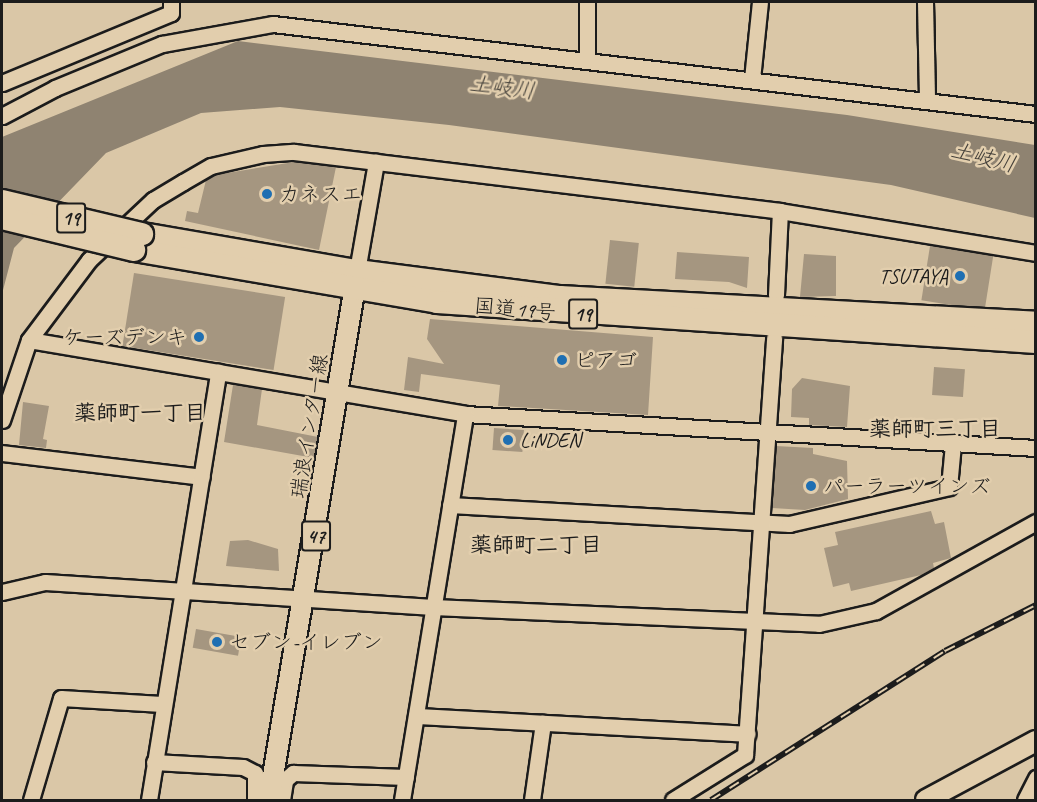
<!DOCTYPE html>
<meta charset="utf-8">
<style>
body{margin:0}
#map{position:relative;width:1037px;height:802px;overflow:hidden;background:#dac7a7;font-family:Caveat,"Klee One",sans-serif}
div>[style]{position:absolute}
[style*='--x']{left:calc(var(--x)*1px);top:calc(var(--y)*1px);width:calc(var(--w)*1px);rotate:calc(var(--a)*1deg)}
.water>*{inset:0;background:#8f8371}
.building>*{inset:0;background:#a59680;transform-origin:0 0}
.roads{filter:drop-shadow(2px 0 #1c1c1c) drop-shadow(-2px 0 #1c1c1c) drop-shadow(0 2px #1c1c1c) drop-shadow(0 -2px #1c1c1c)}
.minor>*{height:15px;margin:-7.5px;padding:0 7.5px;transform-origin:7.5px;border-radius:7.5px;background:#e2cead}
.major>*{height:20px;margin:-10px;padding:0 10px;transform-origin:10px;border-radius:10px;background:#e2cead}
.highway>*{height:22px;margin:-11px;padding:0 11px;transform-origin:11px;border-radius:11px;background:#e2cead}
.rail>*{height:6px;margin-top:-3px;transform-origin:0;background:repeating-linear-gradient(90deg,#e2cead 0 11px,#1c1c1c 0 22px);box-sizing:border-box;border-block:2px solid #1c1c1c}
.bridges{filter:drop-shadow(2px 0 #1c1c1c) drop-shadow(-2px 0 #1c1c1c) drop-shadow(0 2px #1c1c1c) drop-shadow(0 -2px #1c1c1c)}
.highway-bridge>*{height:22px;margin:-11px;padding:0 11px;transform-origin:11px;border-radius:11px;background:#e2cead}
.dots>*{width:16px;height:16px;translate:-50% -50%;box-sizing:border-box;border:3px solid #e2cead;border-radius:50%}
span{translate:-50% -50%;white-space:nowrap;text-align:center;line-height:1.15;-webkit-text-stroke:5px #e2cead;paint-order:stroke}
.shield-label span{padding:2px 4px;background:#e2cead;border:2px solid;border-radius:4px;-webkit-text-stroke-width:0}
.shield-label{font-size:20px;color:#1c1c1c;font-weight:700}
.poi-label{font-size:21px;color:#1c1c1c}
.left{translate:0 -50%;text-align:left}
.right{translate:-100% -50%;text-align:right}
.street-label{font-size:21px;color:#1c1c1c}
.water-label{font-size:22px;color:#44403a;font-style:italic}
.neighbourhood-label{font-size:22px;color:#1c1c1c;font-weight:700}
.frame{position:absolute;inset:0;border:3px solid #1c1c1c;pointer-events:none}
</style>
<div id="map">
<div class="water">
<div style="clip-path:polygon(238px 41px,847px 115px,1035px 145px,1035px 218px,891px 185px,449px 125px,280px 107px,201px 113px,106px 153px,14px 248px,2px 294px,2px 137px)"></div>
</div>
<div class="building">
<div style="clip-path:polygon(294px 162px,336px 167px,319px 250px,185px 221px,187px 211px,198px 213px,206px 180px,215px 175px)"></div>
<div style="left:610px;top:240px;width:29px;height:44px;rotate:6deg"></div>
<div style="left:930px;top:246px;width:64px;height:55px;rotate:9deg"></div>
<div style="clip-path:polygon(677px 252px,749px 257px,747px 288px,729px 282px,675px 279px)"></div>
<div style="clip-path:polygon(804px 254px,836px 256px,836px 296px,800px 297px)"></div>
<div style="left:134px;top:273px;width:153px;height:74px;rotate:9deg"></div>
<div style="clip-path:polygon(430px 319px,653px 337px,648px 415px,498px 406px,500px 385px,421px 374px,419px 392px,404px 390px,408px 357px,444px 364px,427px 339px)"></div>
<div style="left:934px;top:367px;width:31px;height:28px;rotate:4deg"></div>
<div style="clip-path:polygon(802px 378px,850px 386px,847px 427px,809px 425px,809px 418px,791px 417px,792px 389px)"></div>
<div style="clip-path:polygon(233px 385px,262px 389px,257px 425px,318px 437px,314px 458px,224px 442px)"></div>
<div style="clip-path:polygon(23px 402px,49px 406px,43px 439px,47px 440px,46px 448px,19px 445px)"></div>
<div style="left:494px;top:428px;width:30px;height:22px;rotate:4deg"></div>
<div style="clip-path:polygon(776px 446px,813px 448px,813px 454px,847px 461px,848px 499px,805px 510px,772px 508px)"></div>
<div style="clip-path:polygon(931px 511px,935px 524px,944px 522px,951px 558px,933px 563px,934px 568px,921px 575px,851px 591px,849px 583px,833px 587px,824px 548px,838px 545px,835px 532px)"></div>
<div style="clip-path:polygon(248px 540px,278px 549px,279px 571px,226px 566px,230px 541px)"></div>
<div style="left:196px;top:629px;width:46px;height:19px;rotate:10deg"></div>
</div>
<div class="roads">
<div class="minor">
<div style="--x:587;--y:2;--w:58;--a:90"></div>
<div style="--x:925;--y:2;--w:96;--a:88.8"></div>
<div style="--x:752;--y:79;--w:77;--a:-84.1"></div>
<div style="--x:2;--y:83;--w:183;--a:-22.5"></div>
<div style="--x:171;--y:13;--w:11;--a:-90"></div>
<div style="--x:2;--y:116;--w:60;--a:-27.8"></div>
<div style="--x:55;--y:88;--w:116;--a:-22.4"></div>
<div style="--x:162;--y:44;--w:113;--a:-10.2"></div>
<div style="--x:273;--y:24;--w:768;--a:6.73"></div>
<div style="--x:357;--y:271;--w:111;--a:-80.1"></div>
<div style="--x:776;--y:295;--w:84;--a:-87.3"></div>
<div style="--x:29;--y:340;--w:442;--a:9.6"></div>
<div style="--x:465;--y:414;--w:572;--a:3.41"></div>
<div style="--x:2;--y:420;--w:84;--a:-71.4"></div>
<div style="--x:29;--y:340;--w:100;--a:-53.1"></div>
<div style="--x:89;--y:260;--w:88;--a:-43.2"></div>
<div style="--x:153;--y:200;--w:35;--a:-31"></div>
<div style="--x:183;--y:182;--w:32;--a:-30"></div>
<div style="--x:211;--y:166;--w:53;--a:-13"></div>
<div style="--x:263;--y:154;--w:31;--a:-4"></div>
<div style="--x:294;--y:152;--w:490;--a:6.9"></div>
<div style="--x:780;--y:211;--w:259;--a:9.3"></div>
<div style="--x:2;--y:453;--w:201;--a:6.8"></div>
<div style="--x:450;--y:505;--w:340;--a:3.2"></div>
<div style="--x:789;--y:524;--w:164;--a:-13"></div>
<div style="--x:949;--y:487;--w:43;--a:-84.7"></div>
<div style="--x:2;--y:592;--w:44;--a:-13.1"></div>
<div style="--x:45;--y:582;--w:389;--a:3.7"></div>
<div style="--x:433;--y:607;--w:386;--a:2.5"></div>
<div style="--x:819;--y:624;--w:58;--a:-12.8"></div>
<div style="--x:876;--y:611;--w:183;--a:-29.1"></div>
<div style="--x:416;--y:716;--w:332;--a:3.1"></div>
<div style="--x:154;--y:762;--w:89;--a:3.2"></div>
<div style="--x:243;--y:767;--w:13;--a:27"></div>
<div style="--x:255;--y:773;--w:27;--a:90"></div>
<div style="--x:31;--y:800;--w:106;--a:-73.6"></div>
<div style="--x:61;--y:698;--w:101;--a:3.4"></div>
<div style="--x:149;--y:800;--w:434;--a:-80.8"></div>
<div style="--x:282;--y:800;--w:20;--a:-81"></div>
<div style="--x:285;--y:780;--w:11;--a:-41"></div>
<div style="--x:293;--y:773;--w:113;--a:2"></div>
<div style="--x:402;--y:800;--w:391;--a:-80.7"></div>
<div style="--x:532;--y:800;--w:78;--a:-81.9"></div>
<div style="--x:673;--y:800;--w:85;--a:-32"></div>
<div style="--x:745;--y:755;--w:418;--a:-86"></div>
<div style="--x:1025;--y:800;--w:25;--a:-63"></div>
</div>
<div class="major">
<div style="--x:269;--y:800;--w:533;--a:-80.5"></div>
<div style="--x:926;--y:800;--w:125;--a:-28.2"></div>
</div>
<div class="highway">
<div style="--x:142;--y:234;--w:218;--a:9.8"></div>
<div style="--x:357;--y:271;--w:205;--a:7.3"></div>
<div style="--x:560;--y:297;--w:477;--a:3.1"></div>
<div style="--x:134;--y:250;--w:307;--a:9.7"></div>
<div style="--x:437;--y:302;--w:600;--a:3.82"></div>
</div>
</div>
<div class="rail">
<div style="--x:711;--y:800;--w:277;--a:-32.5"></div>
<div style="--x:945;--y:651;--w:102;--a:-26.8"></div>
</div>
<div class="bridges">
<div class="highway-bridge">
<div style="--x:2;--y:201;--w:144;--a:13.3"></div>
<div style="--x:2;--y:218;--w:136;--a:13.6"></div>
</div>
</div>
<div class="dots">
<div style="left:267px;top:194px;background:#1f6fb2"></div>
<div style="left:960px;top:276px;background:#1f6fb2"></div>
<div style="left:199px;top:337px;background:#1f6fb2"></div>
<div style="left:562px;top:360px;background:#1f6fb2"></div>
<div style="left:508px;top:440px;background:#1f6fb2"></div>
<div style="left:811px;top:486px;background:#1f6fb2"></div>
<div style="left:217px;top:642px;background:#1f6fb2"></div>
</div>
<div class="shield-label">
<span style="left:71px;top:218px">19</span>
<span style="left:583px;top:314px">19</span>
<span style="left:316px;top:536px">47</span>
</div>
<div class="poi-label">
<span class="left" style="left:279px;top:194px">カネスエ</span>
<span class="right" style="left:948px;top:276px">TSUTAYA</span>
<span class="right" style="left:187px;top:337px">ケーズデンキ</span>
<span class="left" style="left:574px;top:360px">ピアゴ</span>
<span class="left" style="left:520px;top:440px">LiNDEN</span>
<span class="left" style="left:823px;top:486px">パーラーツインズ</span>
<span class="left" style="left:229px;top:642px">セブン-イレブン</span>
</div>
<div class="street-label">
<span style="left:515px;top:309px;rotate:5deg">国道19号</span>
<span style="left:309px;top:426px;rotate:-81deg">瑞浪インター線</span>
</div>
<div class="water-label">
<span style="left:502px;top:88px;rotate:7deg">土岐川</span>
<span style="left:983px;top:158px;rotate:14deg">土岐川</span>
</div>
<div class="neighbourhood-label">
<span style="left:140px;top:414px">薬師町一丁目</span>
<span style="left:935px;top:430px">薬師町三丁目</span>
<span style="left:536px;top:546px">薬師町二丁目</span>
</div>
<div class="frame"></div>
</div>
